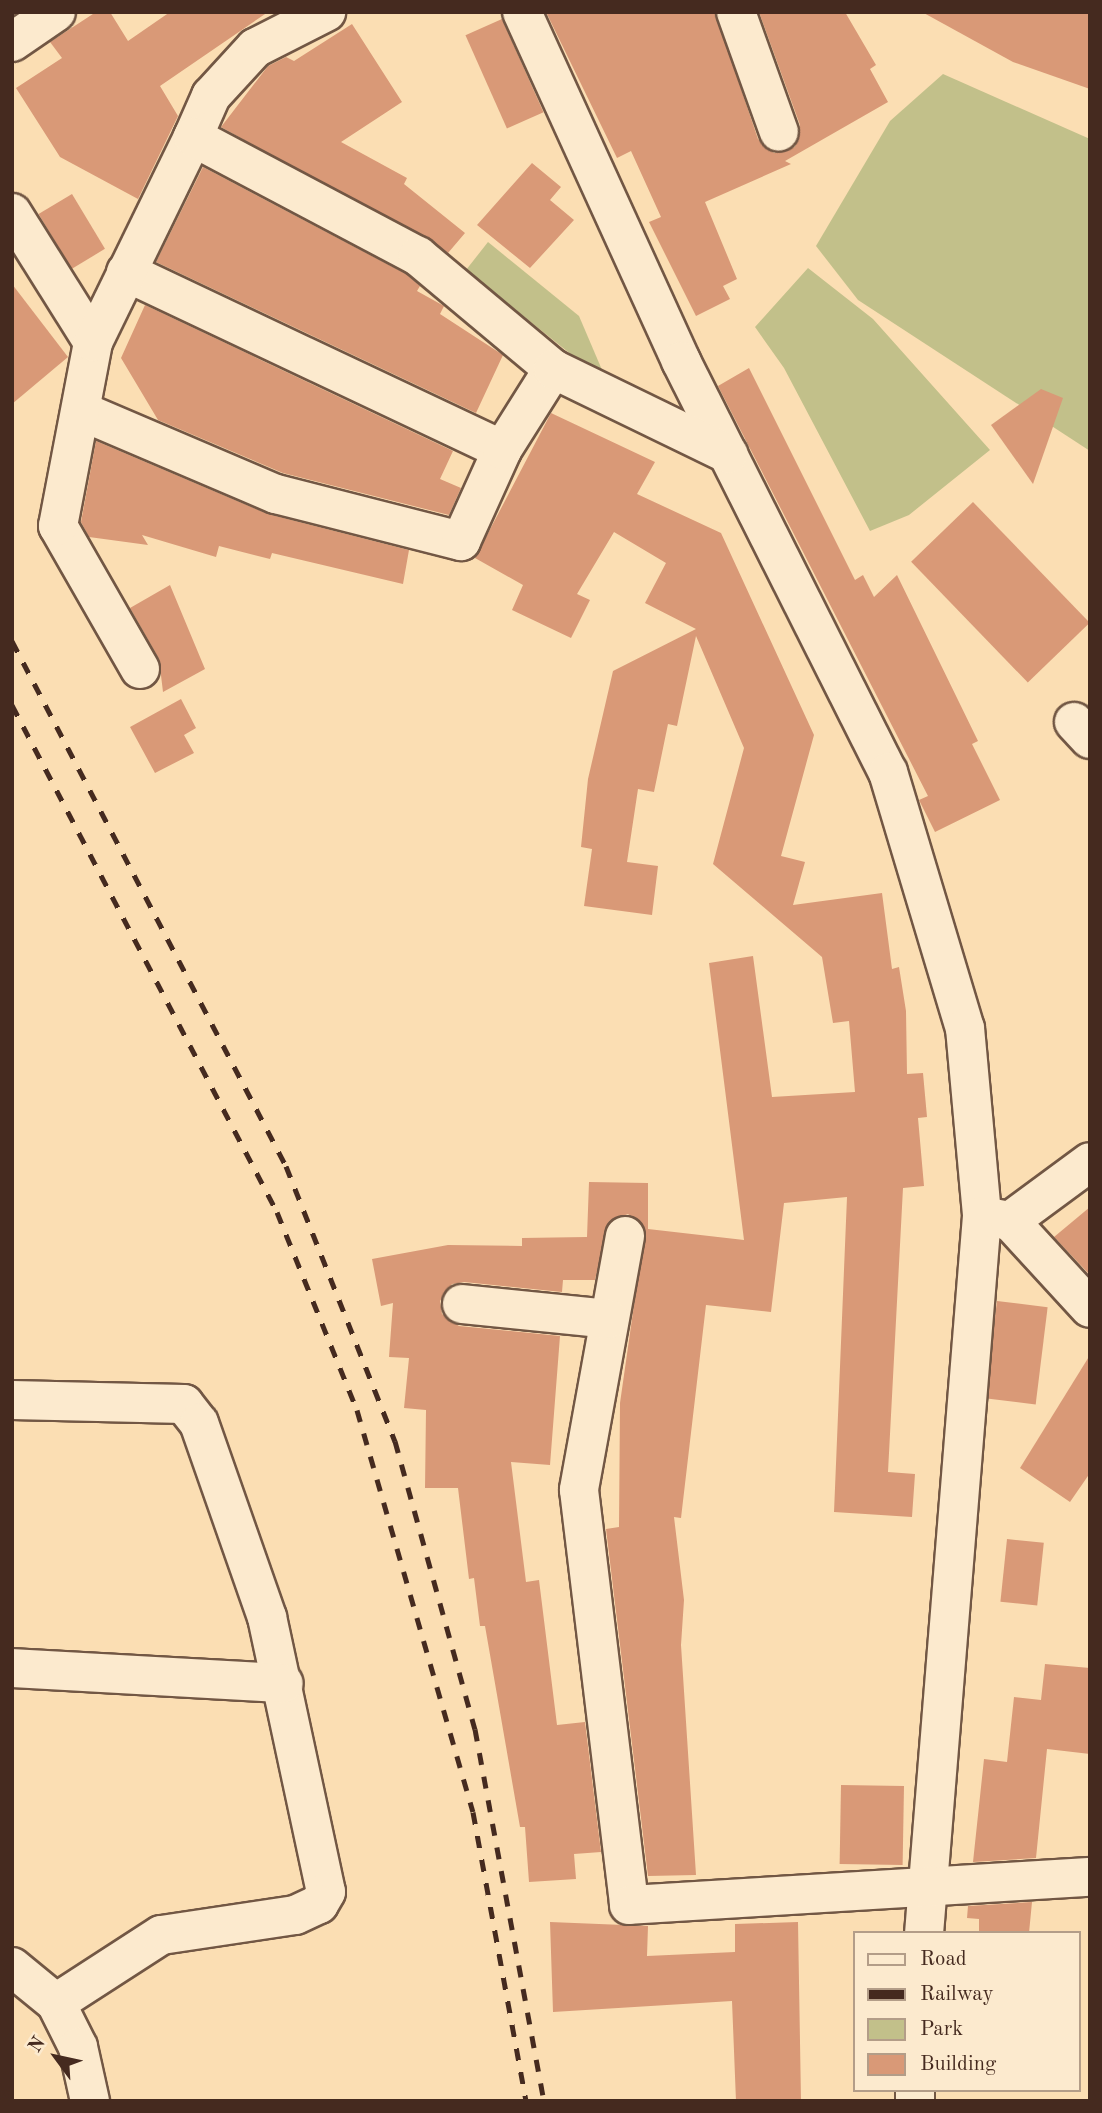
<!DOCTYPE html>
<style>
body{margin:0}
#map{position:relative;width:1102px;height:2113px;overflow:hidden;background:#fbdeb3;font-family:"Old Standard TT",serif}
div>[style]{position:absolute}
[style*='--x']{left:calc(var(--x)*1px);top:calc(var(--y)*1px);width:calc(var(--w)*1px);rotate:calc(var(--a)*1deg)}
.green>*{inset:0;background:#c2c08a}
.building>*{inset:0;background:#d99977;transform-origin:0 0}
.roads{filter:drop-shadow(2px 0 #725744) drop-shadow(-2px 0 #725744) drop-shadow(0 2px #725744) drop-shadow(0 -2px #725744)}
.street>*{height:38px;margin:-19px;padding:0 19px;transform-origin:19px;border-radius:19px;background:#fceace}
.rail>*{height:5px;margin-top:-2.5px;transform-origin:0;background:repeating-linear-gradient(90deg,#452a1f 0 12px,transparent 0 24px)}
span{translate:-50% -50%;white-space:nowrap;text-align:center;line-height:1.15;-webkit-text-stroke:5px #fceace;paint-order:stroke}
.frame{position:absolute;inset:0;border:14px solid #452a1f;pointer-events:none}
.legend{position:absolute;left:853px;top:1931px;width:228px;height:161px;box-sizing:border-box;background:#fceace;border:2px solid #b39d88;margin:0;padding:9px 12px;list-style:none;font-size:21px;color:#452a1f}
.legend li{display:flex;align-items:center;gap:14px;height:35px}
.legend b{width:35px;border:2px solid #b39d88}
.north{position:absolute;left:21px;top:2022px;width:70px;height:70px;-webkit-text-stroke:5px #fceace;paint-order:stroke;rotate:303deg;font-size:19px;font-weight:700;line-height:28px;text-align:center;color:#452a1f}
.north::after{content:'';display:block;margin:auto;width:24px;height:32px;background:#452a1f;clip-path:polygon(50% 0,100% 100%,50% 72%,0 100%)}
</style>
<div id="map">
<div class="green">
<div style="clip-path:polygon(943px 74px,1090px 139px,1090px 451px,858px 300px,816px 246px,890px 121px)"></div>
<div style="clip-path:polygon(488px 242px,579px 316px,608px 384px,466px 270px)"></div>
<div style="clip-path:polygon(808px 268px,873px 319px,990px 450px,909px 515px,870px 531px,784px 368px,755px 327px)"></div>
</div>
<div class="building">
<div style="clip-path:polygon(96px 12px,110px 12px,128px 41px,170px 12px,268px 12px,160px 86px,178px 116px,138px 199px,60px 157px,16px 88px,62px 58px,50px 42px)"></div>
<div style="clip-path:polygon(546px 12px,715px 12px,758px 139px,774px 153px,795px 147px,800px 125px,759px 12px,845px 12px,876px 65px,870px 69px,888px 102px,785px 161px,791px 164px,705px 202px,737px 279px,723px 286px,730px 299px,696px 316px,649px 222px,661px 217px,631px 151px,617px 158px)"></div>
<div style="clip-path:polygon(922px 12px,1090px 12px,1090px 89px,1013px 62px)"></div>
<div style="left:502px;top:19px;width:102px;height:40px;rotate:66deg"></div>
<div style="clip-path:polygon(352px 24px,402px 102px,341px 142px,407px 178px,404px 184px,465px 233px,448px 253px,221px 127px,268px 66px,286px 57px,294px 61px)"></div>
<div style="clip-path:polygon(532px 163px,561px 187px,550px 200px,574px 220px,530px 268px,477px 225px)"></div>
<div style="clip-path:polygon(203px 167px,406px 274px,420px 286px,417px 291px,444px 306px,440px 314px,503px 355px,476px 413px,156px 262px)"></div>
<div style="left:72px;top:194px;width:64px;height:39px;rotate:59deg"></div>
<div style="clip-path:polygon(12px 284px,68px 357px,12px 404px)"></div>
<div style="clip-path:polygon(145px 305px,453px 451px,440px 479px,461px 488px,449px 515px,283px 473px,158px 420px,121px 358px)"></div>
<div style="clip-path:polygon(749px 368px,855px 580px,863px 575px,874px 597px,897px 575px,978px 741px,972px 744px,1000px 800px,935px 832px,919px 800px,928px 796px,718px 386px)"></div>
<div style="clip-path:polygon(1041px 389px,1063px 398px,1033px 484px,991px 425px)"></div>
<div style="clip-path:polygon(551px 413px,655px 462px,637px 494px,721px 533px,814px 735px,781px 856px,805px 862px,793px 905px,882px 893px,892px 969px,899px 967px,906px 1011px,907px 1074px,923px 1073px,927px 1117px,918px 1118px,924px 1186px,903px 1188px,888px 1472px,915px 1474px,912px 1517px,834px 1512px,847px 1197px,784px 1203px,771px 1312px,706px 1305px,681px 1518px,674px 1517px,684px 1600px,681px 1645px,696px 1875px,648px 1876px,606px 1529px,619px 1527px,620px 1403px,645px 1228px,628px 1214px,609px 1221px,595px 1280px,563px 1280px,562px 1292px,464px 1282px,452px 1284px,440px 1301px,442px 1314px,459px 1326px,560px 1336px,550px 1465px,511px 1462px,526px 1582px,539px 1580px,557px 1725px,585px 1722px,601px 1852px,574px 1854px,576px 1879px,529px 1882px,525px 1827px,520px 1827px,485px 1626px,480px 1626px,474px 1578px,469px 1579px,458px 1488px,425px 1488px,426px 1410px,404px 1408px,409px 1358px,389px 1357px,393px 1303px,381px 1306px,372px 1259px,448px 1245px,522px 1246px,522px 1238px,587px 1237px,589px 1182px,648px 1183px,648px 1229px,744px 1240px,709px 963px,753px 956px,772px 1097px,855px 1092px,849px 1021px,833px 1023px,822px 957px,713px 864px,744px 748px,696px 636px,677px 726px,668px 724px,654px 792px,638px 789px,627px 862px,658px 866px,652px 915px,584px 906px,592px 849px,581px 847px,588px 779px,613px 671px,696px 629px,645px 603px,666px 563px,614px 532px,577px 594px,590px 600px,571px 638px,512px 610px,523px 585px,475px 558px)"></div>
<div style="clip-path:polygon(96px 441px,268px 514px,409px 550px,403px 584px,272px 553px,270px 559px,219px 546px,216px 557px,142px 535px,148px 545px,89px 537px,81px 522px)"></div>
<div style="left:973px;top:502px;width:168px;height:86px;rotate:46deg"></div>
<div style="clip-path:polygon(170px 585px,205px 669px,163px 692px,159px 659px,130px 608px)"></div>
<div style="clip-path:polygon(181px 699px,196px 728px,184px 735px,194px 753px,155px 773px,130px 727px)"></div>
<div style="clip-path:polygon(1090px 1207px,1090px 1275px,1054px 1237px)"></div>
<div style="left:997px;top:1301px;width:51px;height:98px;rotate:7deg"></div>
<div style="clip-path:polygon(1090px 1355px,1090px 1473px,1070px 1502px,1020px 1468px)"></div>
<div style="left:1007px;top:1539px;width:37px;height:63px;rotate:6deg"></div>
<div style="clip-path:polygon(1045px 1664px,1090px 1668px,1090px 1754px,1047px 1749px,1036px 1858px,973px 1862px,984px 1759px,1007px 1762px,1014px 1697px,1041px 1700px)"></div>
<div style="left:904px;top:1786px;width:79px;height:63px;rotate:91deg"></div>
<div style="clip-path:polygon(1032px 1902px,1029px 1933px,979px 1933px,979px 1919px,967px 1918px,968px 1906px)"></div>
<div style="clip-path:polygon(550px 1922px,648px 1926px,647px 1956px,735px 1952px,735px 1924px,798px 1922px,801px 2101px,736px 2101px,732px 2001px,553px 2012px)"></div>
</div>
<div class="roads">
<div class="street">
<div style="--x:522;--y:12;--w:384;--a:65.5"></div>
<div style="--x:681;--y:361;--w:460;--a:63.3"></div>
<div style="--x:888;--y:772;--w:267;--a:73.3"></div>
<div style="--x:965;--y:1028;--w:189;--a:84.8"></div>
<div style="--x:982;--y:1216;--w:719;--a:94.62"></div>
<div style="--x:736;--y:12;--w:127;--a:70.3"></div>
<div style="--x:12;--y:42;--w:53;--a:-34.3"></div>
<div style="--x:193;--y:137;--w:45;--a:-66.3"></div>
<div style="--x:211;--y:96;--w:65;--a:-47.5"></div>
<div style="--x:255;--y:48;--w:80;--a:-26.9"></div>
<div style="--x:12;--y:213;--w:152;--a:57.9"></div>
<div style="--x:126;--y:272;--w:416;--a:25.3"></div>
<div style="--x:81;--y:411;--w:212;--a:23.1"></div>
<div style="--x:276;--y:494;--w:191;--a:14.3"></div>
<div style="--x:461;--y:541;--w:100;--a:-65.7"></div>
<div style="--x:502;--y:450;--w:96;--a:-57.8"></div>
<div style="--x:140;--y:669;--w:165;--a:-119.8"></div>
<div style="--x:58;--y:526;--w:187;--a:-79.2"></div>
<div style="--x:93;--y:342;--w:228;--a:-64"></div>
<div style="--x:193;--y:137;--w:255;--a:27.9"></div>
<div style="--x:418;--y:256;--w:176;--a:39.9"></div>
<div style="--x:553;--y:369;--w:195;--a:25.9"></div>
<div style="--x:1074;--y:722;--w:23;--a:47"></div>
<div style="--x:982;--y:1216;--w:28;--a:10"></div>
<div style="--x:1010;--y:1221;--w:118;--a:47.4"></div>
<div style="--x:1010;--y:1221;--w:99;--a:-36.4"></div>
<div style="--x:625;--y:1236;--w:258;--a:100.3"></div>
<div style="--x:579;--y:1490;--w:418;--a:83.1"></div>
<div style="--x:629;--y:1905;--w:462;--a:-3.5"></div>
<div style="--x:462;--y:1304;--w:148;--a:5.8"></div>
<div style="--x:12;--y:1400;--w:172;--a:1.3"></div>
<div style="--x:184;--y:1404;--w:24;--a:52"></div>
<div style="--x:199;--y:1423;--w:206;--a:70.7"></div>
<div style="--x:267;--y:1617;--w:281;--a:77.9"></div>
<div style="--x:326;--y:1892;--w:14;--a:120"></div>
<div style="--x:319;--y:1904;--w:26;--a:155"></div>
<div style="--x:295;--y:1915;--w:135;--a:171.5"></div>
<div style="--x:161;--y:1935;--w:125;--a:147.1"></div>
<div style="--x:12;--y:1668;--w:272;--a:3.2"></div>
<div style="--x:12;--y:1967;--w:57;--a:39.3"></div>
<div style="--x:56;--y:2003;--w:49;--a:63.4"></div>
<div style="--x:78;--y:2047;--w:55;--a:77.5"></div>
<div style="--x:915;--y:2101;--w:11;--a:-90"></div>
</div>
</div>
<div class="rail">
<div style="--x:12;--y:641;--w:592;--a:62.44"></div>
<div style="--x:286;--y:1166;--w:296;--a:68.4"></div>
<div style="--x:395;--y:1441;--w:299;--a:74.5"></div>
<div style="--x:475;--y:1729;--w:378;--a:79.5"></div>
<div style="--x:12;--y:705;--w:572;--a:62.4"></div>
<div style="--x:277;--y:1212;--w:214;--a:68"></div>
<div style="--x:357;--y:1410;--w:418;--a:73.9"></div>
<div style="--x:473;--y:1812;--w:294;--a:79.6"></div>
</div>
<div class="frame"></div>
<ul class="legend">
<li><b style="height:9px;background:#fceace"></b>Road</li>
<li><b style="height:9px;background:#452a1f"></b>Railway</li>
<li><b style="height:19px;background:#c2c08a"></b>Park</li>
<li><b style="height:19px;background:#d99977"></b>Building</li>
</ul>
<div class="north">N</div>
</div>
